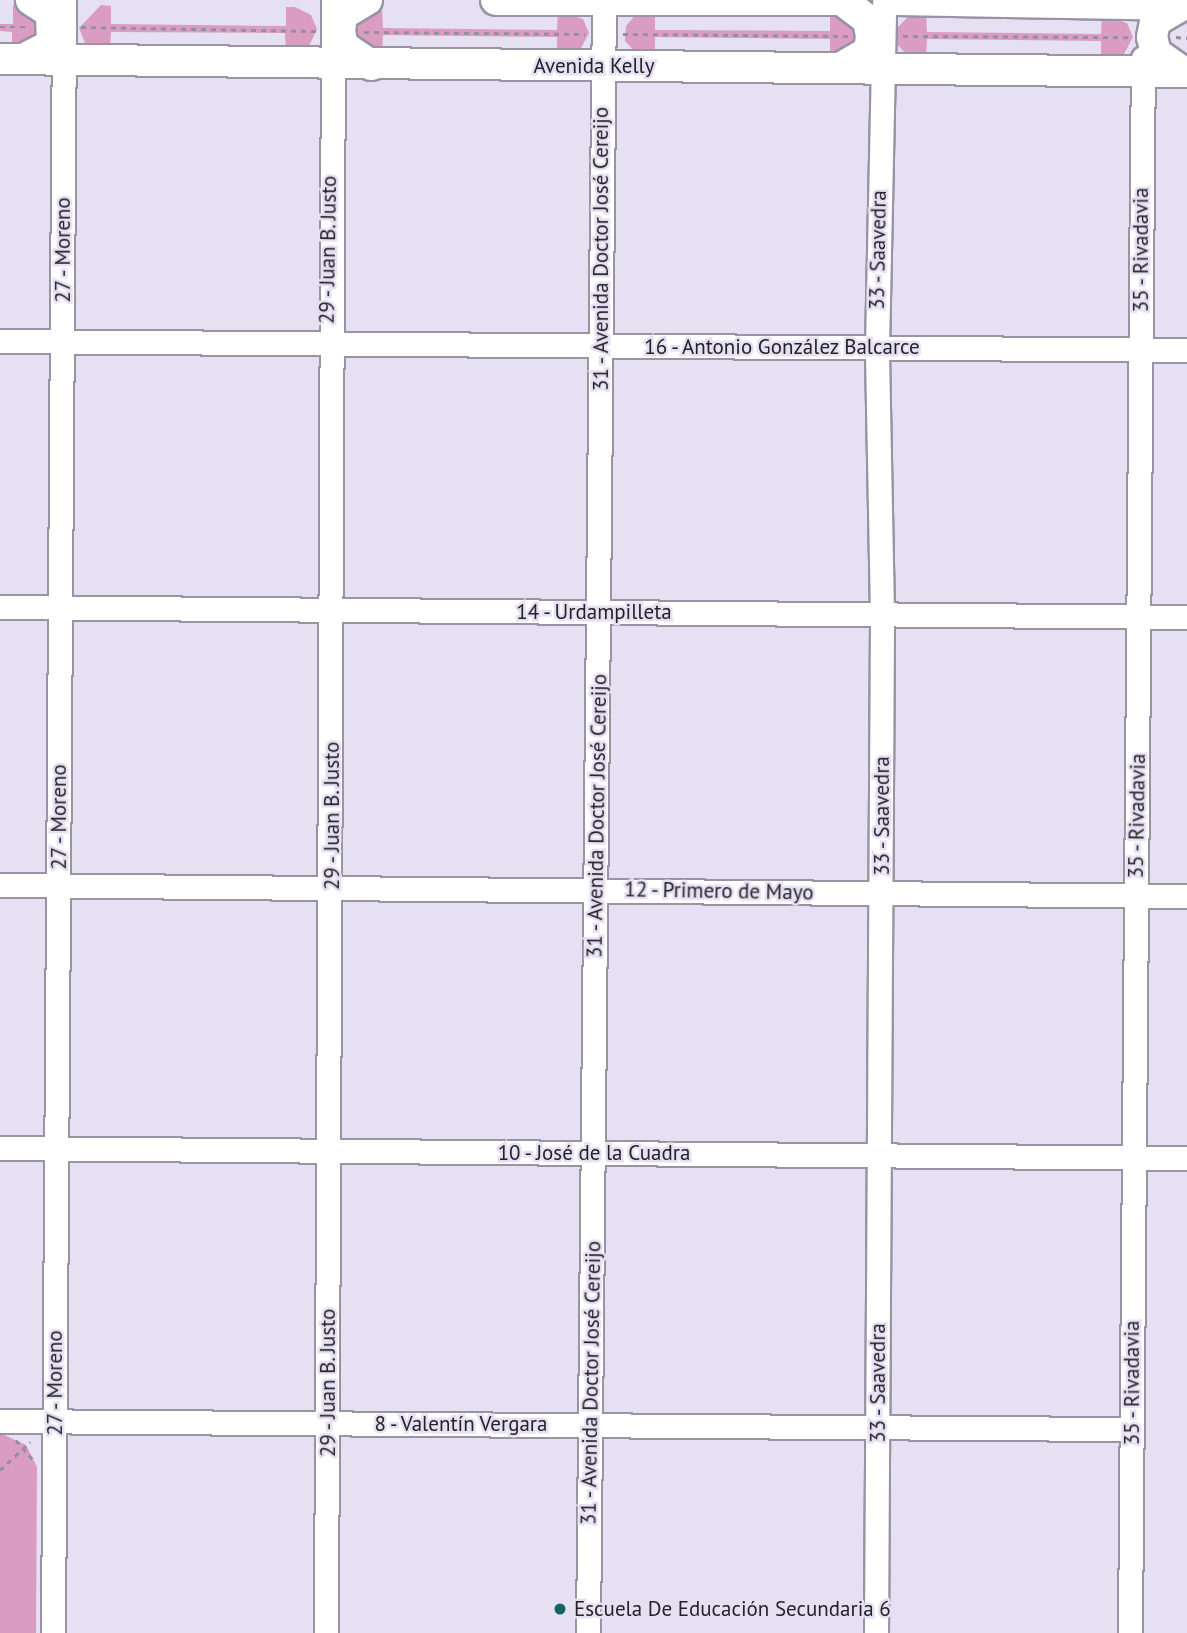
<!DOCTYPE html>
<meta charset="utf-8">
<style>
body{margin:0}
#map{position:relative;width:1187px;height:1633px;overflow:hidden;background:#e5e0f2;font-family:"PT Sans",sans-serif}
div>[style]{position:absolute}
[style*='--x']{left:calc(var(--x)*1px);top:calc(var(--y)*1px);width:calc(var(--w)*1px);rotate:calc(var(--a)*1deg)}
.green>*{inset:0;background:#db9cc2}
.path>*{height:2.5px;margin-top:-1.25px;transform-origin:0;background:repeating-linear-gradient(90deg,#938f9d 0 5px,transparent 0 10px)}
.roads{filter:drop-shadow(2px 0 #9993a4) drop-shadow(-2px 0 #9993a4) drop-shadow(0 2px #9993a4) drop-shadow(0 -2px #9993a4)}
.minor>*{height:23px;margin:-11.5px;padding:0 11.5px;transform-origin:11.5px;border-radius:11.5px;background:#fff}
.major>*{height:30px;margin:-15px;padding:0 15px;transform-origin:15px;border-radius:15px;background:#fff}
.dots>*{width:19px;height:19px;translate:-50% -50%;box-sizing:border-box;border:4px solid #e5e0f2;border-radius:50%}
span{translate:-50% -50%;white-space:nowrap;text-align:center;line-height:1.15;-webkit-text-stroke:5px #e5e0f2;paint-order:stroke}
.street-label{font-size:21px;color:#242229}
.poi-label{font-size:21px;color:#242229}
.left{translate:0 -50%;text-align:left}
</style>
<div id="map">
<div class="green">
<div style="clip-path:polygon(13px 5px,38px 13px,42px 36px,12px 50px,12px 32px,0 31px,0 24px,13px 24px)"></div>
<div style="clip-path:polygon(101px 5px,111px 6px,111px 24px,286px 26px,286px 7px,295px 7px,311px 15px,317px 29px,309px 46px,286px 52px,285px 33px,111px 32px,110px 51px,85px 43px,79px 28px)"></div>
<div style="clip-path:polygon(373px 9px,382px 9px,383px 28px,557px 30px,558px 11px,583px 19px,589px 33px,580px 50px,557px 56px,557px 37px,383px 35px,382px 54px,356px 47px,353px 24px)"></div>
<div style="clip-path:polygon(655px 11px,655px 30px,830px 31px,830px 13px,855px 21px,859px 43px,830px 58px,830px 39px,655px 37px,655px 56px,636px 53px,625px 41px,626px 26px,637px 13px)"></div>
<div style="clip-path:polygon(926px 13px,927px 32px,1101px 34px,1102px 15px,1127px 23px,1133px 37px,1124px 54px,1101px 60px,1101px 41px,927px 39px,926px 58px,907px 55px,896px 43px,897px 28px,909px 16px)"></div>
<div style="clip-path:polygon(0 1433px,26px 1445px,37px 1467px,36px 1633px,0 1633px)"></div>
</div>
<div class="path">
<div style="--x:0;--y:27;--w:29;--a:0"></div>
<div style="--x:81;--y:27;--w:235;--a:1"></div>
<div style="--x:364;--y:32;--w:221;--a:0.5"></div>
<div style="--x:623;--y:34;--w:225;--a:0.5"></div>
<div style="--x:903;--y:36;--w:228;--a:0.3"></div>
<div style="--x:1176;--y:37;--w:11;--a:5"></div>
<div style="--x:16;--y:1440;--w:28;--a:49"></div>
<div style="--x:0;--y:1470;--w:41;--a:-43"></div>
</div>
<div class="roads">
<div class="minor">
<div style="--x:0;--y:341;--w:1187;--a:0.43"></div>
<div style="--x:0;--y:607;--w:1187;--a:0.48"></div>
<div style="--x:0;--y:885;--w:1187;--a:0.53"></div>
<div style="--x:0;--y:1148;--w:1187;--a:0.48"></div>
<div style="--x:0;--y:1421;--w:1131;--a:0.41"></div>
<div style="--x:53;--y:1633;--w:1633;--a:-89.61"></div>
<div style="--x:326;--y:1633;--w:1633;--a:-89.75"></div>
<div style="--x:588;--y:1633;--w:1633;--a:-89.44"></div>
<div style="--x:876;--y:1633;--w:1019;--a:-89.66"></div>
<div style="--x:882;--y:614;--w:266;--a:-91.1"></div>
<div style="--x:877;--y:348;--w:348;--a:-88.8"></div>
<div style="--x:1130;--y:1633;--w:1575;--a:-89.53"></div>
</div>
<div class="major">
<div style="--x:367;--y:0;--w:29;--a:149"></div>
<div style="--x:342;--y:15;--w:17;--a:97"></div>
<div style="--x:340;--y:32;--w:14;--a:78"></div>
<div style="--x:343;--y:46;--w:34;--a:34"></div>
<div style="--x:496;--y:0;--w:354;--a:0"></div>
<div style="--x:897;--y:0;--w:290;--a:1"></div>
<div style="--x:0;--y:59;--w:1187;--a:0.63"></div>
<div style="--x:23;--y:59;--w:33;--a:-27"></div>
<div style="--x:52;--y:44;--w:31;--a:-92"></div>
<div style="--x:51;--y:13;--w:24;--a:-147"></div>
<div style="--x:840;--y:68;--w:34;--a:-30"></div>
<div style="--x:869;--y:51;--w:15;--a:-82"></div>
<div style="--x:871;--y:36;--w:16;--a:-101"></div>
<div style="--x:868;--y:20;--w:34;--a:-143"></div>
<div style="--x:1183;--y:72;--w:33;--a:-145"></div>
<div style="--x:1156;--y:53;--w:16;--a:-104"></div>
<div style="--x:1152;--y:37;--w:16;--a:-79"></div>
<div style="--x:1155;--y:21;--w:32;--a:-30"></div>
</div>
</div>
<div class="dots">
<div style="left:560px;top:1609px;background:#156463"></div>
</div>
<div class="street-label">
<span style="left:594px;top:66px">Avenida Kelly</span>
<span style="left:601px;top:249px;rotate:-90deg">31 - Avenida Doctor José Cereijo</span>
<span style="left:63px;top:250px;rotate:-90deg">27 - Moreno</span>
<span style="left:328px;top:250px;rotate:-89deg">29 - Juan B. Justo</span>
<span style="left:878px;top:250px;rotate:-89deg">33 - Saavedra</span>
<span style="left:1141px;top:250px;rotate:-90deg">35 - Rivadavia</span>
<span style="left:782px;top:347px">16 - Antonio González Balcarce</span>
<span style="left:594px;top:612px">14 - Urdampilleta</span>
<span style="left:332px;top:816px;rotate:-90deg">29 - Juan B. Justo</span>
<span style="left:597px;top:816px;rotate:-89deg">31 - Avenida Doctor José Cereijo</span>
<span style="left:882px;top:816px;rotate:-90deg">33 - Saavedra</span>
<span style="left:1137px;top:816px;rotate:-89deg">35 - Rivadavia</span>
<span style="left:59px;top:817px;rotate:-90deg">27 - Moreno</span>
<span style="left:719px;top:891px;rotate:1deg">12 - Primero de Mayo</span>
<span style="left:594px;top:1153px">10 - José de la Cuadra</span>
<span style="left:55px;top:1383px;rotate:-90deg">27 - Moreno</span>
<span style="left:328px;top:1383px;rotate:-90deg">29 - Juan B. Justo</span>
<span style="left:591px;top:1383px;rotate:-89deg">31 - Avenida Doctor José Cereijo</span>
<span style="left:878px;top:1383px;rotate:-90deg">33 - Saavedra</span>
<span style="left:1132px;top:1383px;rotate:-90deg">35 - Rivadavia</span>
<span style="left:461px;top:1424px">8 - Valentín Vergara</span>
</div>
<div class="poi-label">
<span class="left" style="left:574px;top:1609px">Escuela De Educación Secundaria 6</span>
</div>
</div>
